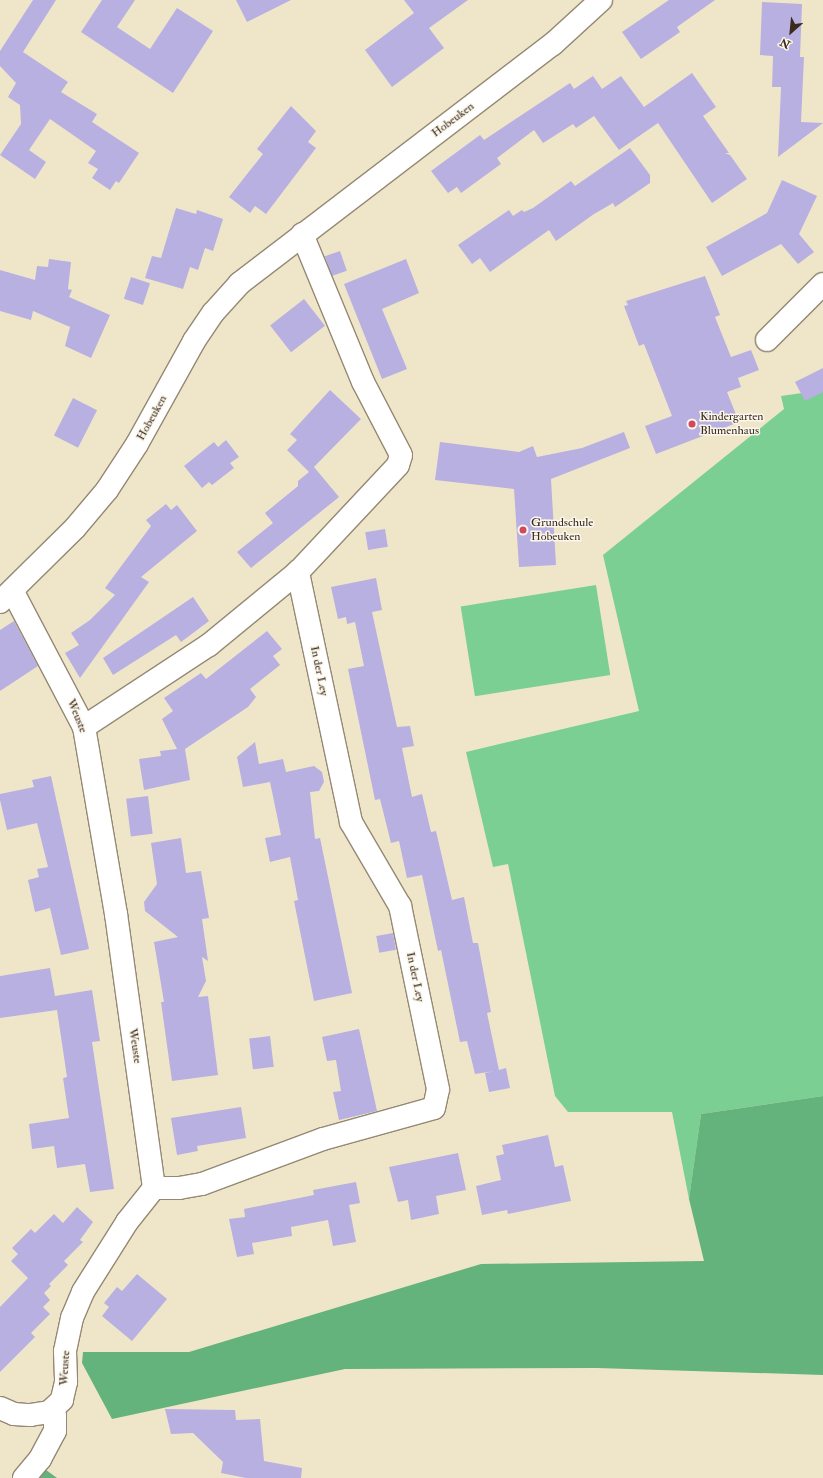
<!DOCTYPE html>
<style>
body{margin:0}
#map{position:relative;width:823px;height:1478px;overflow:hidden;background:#efe6ca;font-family:"IM FELL Double Pica",serif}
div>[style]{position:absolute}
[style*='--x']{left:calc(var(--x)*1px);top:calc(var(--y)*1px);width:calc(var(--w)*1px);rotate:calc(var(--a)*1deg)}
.green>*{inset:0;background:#7bcf92;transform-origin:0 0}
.forest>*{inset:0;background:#64b27c}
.building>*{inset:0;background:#b7b0e0;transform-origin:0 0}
.roads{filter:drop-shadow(1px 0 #958874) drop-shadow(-1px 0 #958874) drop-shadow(0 1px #958874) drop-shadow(0 -1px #958874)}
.minor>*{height:22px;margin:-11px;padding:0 11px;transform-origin:11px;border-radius:11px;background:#fff}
.dots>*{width:11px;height:11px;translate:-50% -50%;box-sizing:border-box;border:2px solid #fbf7ec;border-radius:50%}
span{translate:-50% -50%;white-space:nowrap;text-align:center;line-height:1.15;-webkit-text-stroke:3px #fbf7ec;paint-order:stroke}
.street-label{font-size:12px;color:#3b2a1e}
.poi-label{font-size:12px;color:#3b2a1e}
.left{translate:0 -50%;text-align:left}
.north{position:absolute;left:771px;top:12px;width:40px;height:40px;-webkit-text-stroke:3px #fbf7ec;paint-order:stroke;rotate:207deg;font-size:11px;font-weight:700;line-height:16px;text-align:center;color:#3b2a1e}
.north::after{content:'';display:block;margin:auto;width:14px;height:18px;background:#3b2a1e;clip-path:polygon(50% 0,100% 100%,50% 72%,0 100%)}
</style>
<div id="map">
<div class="green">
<div style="clip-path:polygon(823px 390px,823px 1096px,701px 1114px,689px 1199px,672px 1112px,568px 1112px,555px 1096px,508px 864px,493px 867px,466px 752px,639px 711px,603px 555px,784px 409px,781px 396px)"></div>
<div style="left:596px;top:585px;width:91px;height:137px;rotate:81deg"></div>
</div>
<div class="forest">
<div style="clip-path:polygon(823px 1096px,823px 1375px,597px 1368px,345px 1369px,112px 1419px,82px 1363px,83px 1352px,189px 1352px,481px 1264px,704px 1261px,689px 1199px,701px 1114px)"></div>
<div style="clip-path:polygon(42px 1467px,57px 1478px,32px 1478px)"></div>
</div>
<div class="building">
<div style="clip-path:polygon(33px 0,56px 0,23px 52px,68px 82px,61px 92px,97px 114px,92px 122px,139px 153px,119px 183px,116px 181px,110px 190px,92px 178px,98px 169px,88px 163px,96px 151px,50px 119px,29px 150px,46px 162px,35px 179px,0 155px,21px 124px,20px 105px,8px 97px,16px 83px,0 66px,0 51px)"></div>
<div style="clip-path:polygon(102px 0,135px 0,117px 27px,150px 49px,177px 8px,213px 31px,173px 93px,81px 32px)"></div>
<div style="clip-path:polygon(236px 0,291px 0,247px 22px)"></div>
<div style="clip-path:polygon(404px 0,468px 0,429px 28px,444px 48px,392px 87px,365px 50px,414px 13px)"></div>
<div style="clip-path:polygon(669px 0,715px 0,677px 27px,680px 32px,641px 59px,622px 32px)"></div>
<div style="clip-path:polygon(762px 2px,802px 4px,800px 57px,804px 57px,801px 122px,823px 123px,778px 157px,781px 87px,772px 87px,773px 56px,760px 55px)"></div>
<div style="clip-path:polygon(692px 73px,716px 107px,703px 116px,729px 153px,725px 153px,730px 155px,747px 179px,712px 203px,658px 123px,619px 150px,594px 116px,576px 128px,573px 124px,543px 143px,534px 130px,497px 158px,501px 164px,461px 193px,457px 187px,448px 193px,431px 171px,480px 135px,484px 140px,570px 83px,574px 89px,593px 76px,602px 89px,621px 76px,644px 107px)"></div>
<div style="clip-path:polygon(291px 106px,316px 131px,308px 142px,316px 148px,266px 214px,255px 206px,250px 213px,229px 197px,263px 154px,257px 149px)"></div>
<div style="clip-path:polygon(630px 148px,650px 175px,650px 183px,615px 207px,613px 203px,594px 214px,556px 241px,549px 230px,490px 272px,480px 258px,472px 264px,458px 245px,509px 210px,513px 216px,522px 210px,524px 212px,533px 208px,571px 181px,575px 186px)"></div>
<div style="clip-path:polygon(782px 180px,817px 196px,799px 234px,814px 252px,798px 264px,781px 244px,722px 276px,706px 247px,767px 213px)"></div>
<div style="clip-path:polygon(176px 208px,196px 214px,197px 210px,223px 219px,213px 251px,205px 248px,198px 270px,190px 267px,183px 289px,145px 278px,152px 256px,161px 258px)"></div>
<div style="left:340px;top:251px;width:21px;height:16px;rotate:71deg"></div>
<div style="clip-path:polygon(49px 259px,71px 262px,68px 289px,72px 290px,69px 297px,110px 315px,91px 358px,65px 346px,70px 327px,33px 311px,31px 320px,0 311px,0 270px,35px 280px,37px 266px,48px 267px)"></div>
<div style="clip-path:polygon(406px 259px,419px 293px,382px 309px,407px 369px,382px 379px,344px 284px)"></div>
<div style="clip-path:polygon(705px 276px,720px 315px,715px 317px,731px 357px,751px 350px,759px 370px,738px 378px,741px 387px,727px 392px,739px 422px,656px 454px,645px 426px,672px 416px,644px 344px,639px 346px,624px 306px,628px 305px,626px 301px)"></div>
<div style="left:131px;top:277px;width:20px;height:23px;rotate:18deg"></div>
<div style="left:304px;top:299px;width:34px;height:43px;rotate:52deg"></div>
<div style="clip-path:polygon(823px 368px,823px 392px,805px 401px,795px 382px)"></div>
<div style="clip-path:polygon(330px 390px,361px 419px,312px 469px,314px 467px,339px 497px,251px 568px,237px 552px,273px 523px,265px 513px,298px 486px,298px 481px,309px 472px,287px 450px,297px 440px,290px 434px)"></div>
<div style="left:73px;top:398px;width:27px;height:42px;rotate:27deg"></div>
<div style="clip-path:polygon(624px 432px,630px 448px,551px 479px,556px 565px,519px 567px,514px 489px,435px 480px,440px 442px,519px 452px,533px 446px,537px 457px,582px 448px)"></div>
<div style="clip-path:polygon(226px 440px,239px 457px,230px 463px,234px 468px,212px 485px,209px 482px,202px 488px,184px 466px,214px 442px,218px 447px)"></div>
<div style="clip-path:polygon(166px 504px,171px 510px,177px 505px,197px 531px,141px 577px,149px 582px,80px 678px,65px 653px,79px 645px,71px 633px,90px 620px,115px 595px,105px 588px,151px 526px,146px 520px)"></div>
<div style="left:385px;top:529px;width:18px;height:20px;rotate:81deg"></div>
<div style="clip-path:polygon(376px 578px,382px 610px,372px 612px,397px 727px,410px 726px,414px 746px,402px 748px,412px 797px,422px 794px,431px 832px,436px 831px,452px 900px,464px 897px,473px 943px,478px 943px,491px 1012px,487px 1013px,499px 1070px,506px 1068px,510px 1088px,489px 1092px,485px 1073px,495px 1071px,475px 1074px,467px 1041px,460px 1042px,441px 950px,438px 951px,422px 875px,407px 878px,399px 841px,391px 843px,380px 799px,375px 800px,348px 669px,364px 666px,355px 622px,347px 624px,346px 617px,338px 619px,331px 587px)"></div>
<div style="clip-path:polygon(193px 597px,209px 621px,181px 642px,176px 635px,113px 675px,103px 658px)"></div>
<div style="clip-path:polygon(14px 621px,38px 666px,0 691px,0 630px)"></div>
<div style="clip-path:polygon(267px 631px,282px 649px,273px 656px,280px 665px,250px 689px,256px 697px,248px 707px,185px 749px,190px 780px,144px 790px,139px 759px,161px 756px,160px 751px,177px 749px,162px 719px,173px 711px,164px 698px,201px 673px,206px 679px)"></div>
<div style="clip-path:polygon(255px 742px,259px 764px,283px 759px,286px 772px,314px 766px,322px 772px,324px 782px,319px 791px,310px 792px,315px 839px,320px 838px,352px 993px,314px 1001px,294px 901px,298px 900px,290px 857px,270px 862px,265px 838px,281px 835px,270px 782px,243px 787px,237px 757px)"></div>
<div style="clip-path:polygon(51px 776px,89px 949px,61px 955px,50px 908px,35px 912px,28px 880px,39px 877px,37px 869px,48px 867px,37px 823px,7px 830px,0 800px,0 794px,34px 787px,32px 780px)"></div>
<div style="left:148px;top:796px;width:38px;height:22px;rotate:83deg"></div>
<div style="clip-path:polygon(181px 838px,186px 873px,201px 871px,209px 918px,202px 919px,208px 961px,202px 957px,206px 981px,198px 997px,208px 996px,218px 1075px,172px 1081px,161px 1002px,164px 1002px,154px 942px,178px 937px,145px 911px,144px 902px,157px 884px,151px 843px)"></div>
<div style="left:393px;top:933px;width:17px;height:17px;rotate:80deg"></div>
<div style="clip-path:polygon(50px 968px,55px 996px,92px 990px,100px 1041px,92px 1042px,114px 1189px,90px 1192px,85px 1164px,57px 1168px,54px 1146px,32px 1149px,29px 1124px,69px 1118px,63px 1078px,67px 1077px,57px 1010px,0 1018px,0 976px)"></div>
<div style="clip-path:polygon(359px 1029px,377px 1111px,339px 1120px,333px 1092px,341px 1091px,336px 1060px,327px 1061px,322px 1037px)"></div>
<div style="left:270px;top:1036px;width:31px;height:21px;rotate:83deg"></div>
<div style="clip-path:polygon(241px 1107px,246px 1138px,197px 1146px,198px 1151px,177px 1155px,171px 1118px)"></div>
<div style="clip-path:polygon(548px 1135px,555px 1167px,563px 1165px,571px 1201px,508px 1214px,507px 1210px,482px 1215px,476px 1186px,501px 1180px,496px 1156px,504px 1154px,502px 1145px)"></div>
<div style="clip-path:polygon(458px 1153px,466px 1190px,436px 1196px,439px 1214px,411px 1220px,408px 1200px,398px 1202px,389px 1167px)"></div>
<div style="clip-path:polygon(356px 1182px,360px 1203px,349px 1205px,356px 1242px,333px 1246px,328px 1220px,291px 1227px,292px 1236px,252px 1243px,254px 1254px,237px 1257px,229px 1219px,245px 1217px,244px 1209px,314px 1195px,313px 1190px)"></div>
<div style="clip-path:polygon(77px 1207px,93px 1222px,80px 1240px,83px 1242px,64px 1261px,68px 1265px,49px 1284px,51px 1286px,44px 1293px,50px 1300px,43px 1307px,50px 1314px,31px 1333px,35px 1337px,0 1372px,0 1307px,28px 1278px,11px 1261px,18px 1254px,12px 1248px,31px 1229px,35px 1233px,54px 1214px,63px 1223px)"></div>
<div style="clip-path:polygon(137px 1274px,167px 1299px,132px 1341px,102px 1316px,109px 1307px,104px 1303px,117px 1287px,122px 1291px)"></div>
<div style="clip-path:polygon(165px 1409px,235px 1410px,236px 1420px,260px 1419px,264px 1461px,302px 1468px,301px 1478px,246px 1478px,221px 1473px,223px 1462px,193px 1433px,171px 1434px)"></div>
</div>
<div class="roads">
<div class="minor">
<div style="--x:767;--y:340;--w:79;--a:-45"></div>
<div style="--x:13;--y:592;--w:153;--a:62.3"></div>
<div style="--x:84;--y:727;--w:190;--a:80.3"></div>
<div style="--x:116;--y:914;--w:277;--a:82.1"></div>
<div style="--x:154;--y:1188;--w:43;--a:128.5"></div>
<div style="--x:127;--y:1222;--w:83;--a:122.2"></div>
<div style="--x:83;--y:1292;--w:28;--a:113"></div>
<div style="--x:72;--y:1318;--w:34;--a:102"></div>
<div style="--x:65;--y:1351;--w:31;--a:88"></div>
<div style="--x:66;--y:1382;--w:18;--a:103"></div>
<div style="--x:62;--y:1400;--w:18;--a:137"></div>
<div style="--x:0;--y:602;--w:105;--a:-44.6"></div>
<div style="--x:75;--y:528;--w:50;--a:-49.9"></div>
<div style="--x:107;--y:490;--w:55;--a:-56.9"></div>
<div style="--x:137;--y:444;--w:118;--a:-61"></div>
<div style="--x:194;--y:341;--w:34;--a:-56"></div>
<div style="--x:213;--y:313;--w:40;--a:-48"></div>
<div style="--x:240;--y:283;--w:394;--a:-37.4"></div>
<div style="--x:553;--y:44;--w:65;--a:-42.5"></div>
<div style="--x:84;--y:727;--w:149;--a:-33.3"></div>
<div style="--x:209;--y:645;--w:115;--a:-39.4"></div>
<div style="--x:298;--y:572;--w:146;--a:-46.9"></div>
<div style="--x:398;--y:465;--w:10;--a:-73"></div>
<div style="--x:401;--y:455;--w:82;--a:-117.5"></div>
<div style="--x:363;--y:382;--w:160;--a:-112.4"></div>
<div style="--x:154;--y:1188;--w:25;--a:0"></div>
<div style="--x:179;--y:1188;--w:23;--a:-10"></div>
<div style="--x:202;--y:1184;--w:129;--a:-20.4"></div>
<div style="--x:323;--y:1139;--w:115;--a:-15.6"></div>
<div style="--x:434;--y:1108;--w:19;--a:-78"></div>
<div style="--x:438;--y:1089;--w:187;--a:-101.7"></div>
<div style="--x:400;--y:906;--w:97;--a:-120.3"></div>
<div style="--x:351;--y:822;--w:256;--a:-102"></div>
<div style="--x:0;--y:1408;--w:15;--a:23"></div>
<div style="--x:14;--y:1414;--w:16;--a:4"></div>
<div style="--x:30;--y:1415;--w:19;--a:-9"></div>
<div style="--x:24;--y:1478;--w:25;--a:-50"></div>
<div style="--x:40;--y:1459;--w:32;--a:-62"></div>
<div style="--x:55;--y:1431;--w:15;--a:-90"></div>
<div style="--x:55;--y:1416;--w:7;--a:-146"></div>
</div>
</div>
<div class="dots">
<div style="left:692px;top:424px;background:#d1495b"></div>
<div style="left:523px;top:530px;background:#d1495b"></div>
</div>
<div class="street-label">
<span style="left:453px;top:120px;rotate:-37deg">Hobeuken</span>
<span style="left:152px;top:418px;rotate:-61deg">Hobeuken</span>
<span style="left:319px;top:671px;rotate:78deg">In der Ley</span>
<span style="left:77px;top:716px;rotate:68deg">Weuste</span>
<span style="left:415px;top:977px;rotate:78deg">In der Ley</span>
<span style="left:135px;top:1046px;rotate:82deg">Weuste</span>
<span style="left:65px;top:1368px;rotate:-86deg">Weuste</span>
</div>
<div class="poi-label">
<span class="left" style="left:700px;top:424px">Kindergarten<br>Blumenhaus</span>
<span class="left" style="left:531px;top:530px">Grundschule<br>Hobeuken</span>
</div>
<div class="north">N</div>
</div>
